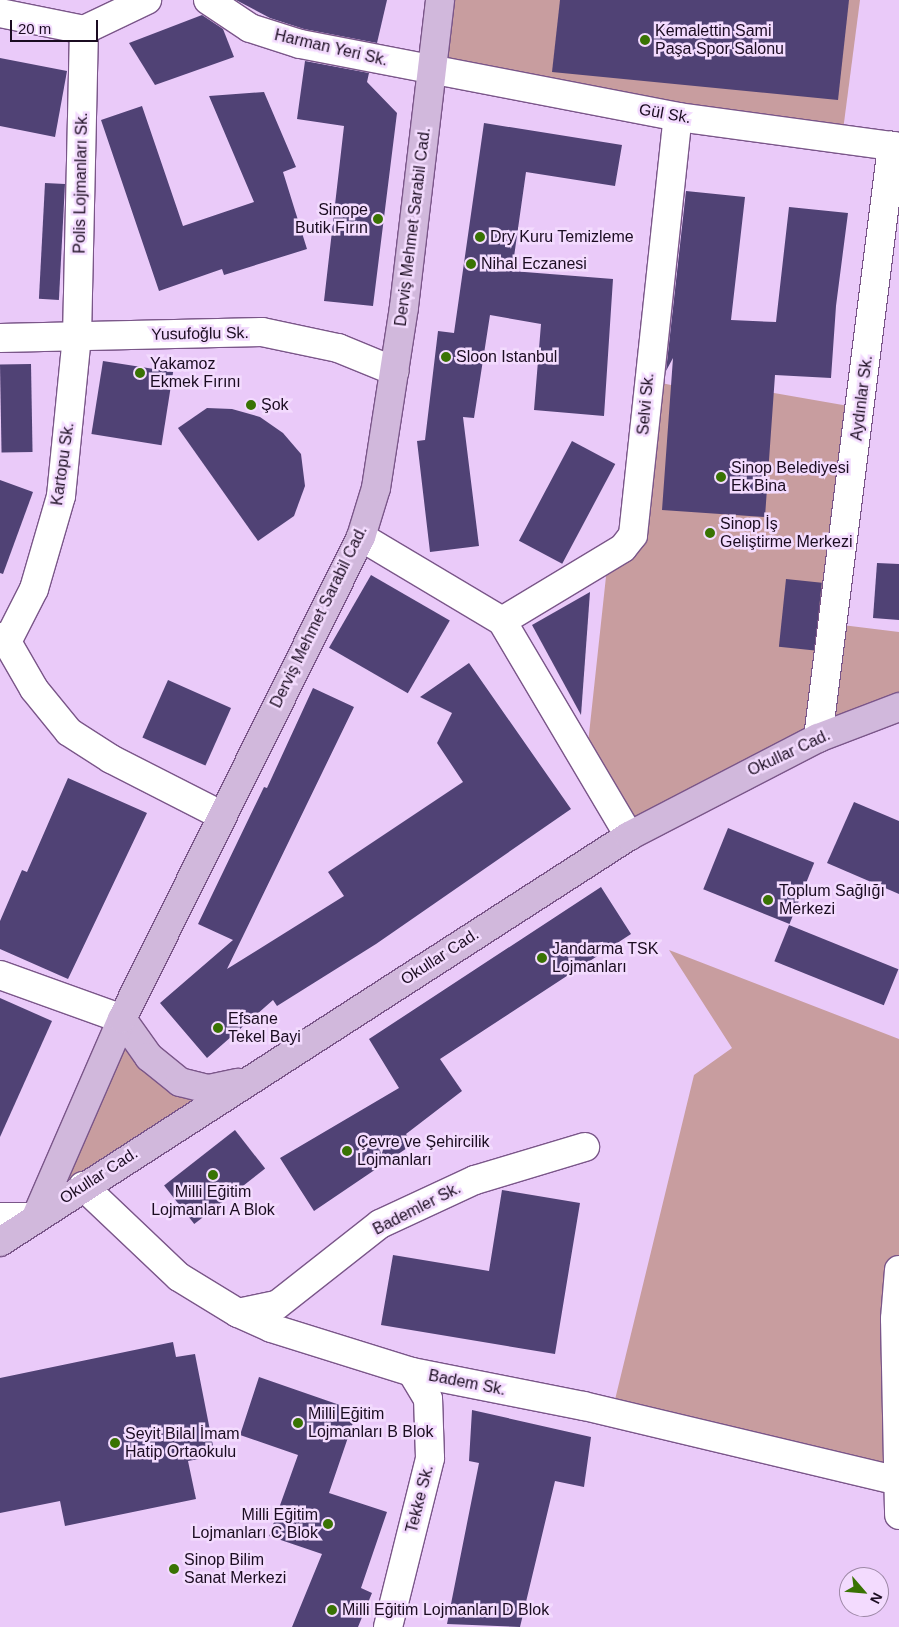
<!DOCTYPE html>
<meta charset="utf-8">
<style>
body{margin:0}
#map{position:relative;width:899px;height:1627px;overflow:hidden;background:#eacaf9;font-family:Helvetica,sans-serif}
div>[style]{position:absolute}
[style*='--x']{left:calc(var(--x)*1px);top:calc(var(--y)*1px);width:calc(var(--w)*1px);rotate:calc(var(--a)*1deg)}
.green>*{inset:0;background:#c89d9f}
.building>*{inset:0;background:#504275;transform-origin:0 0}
.roads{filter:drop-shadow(1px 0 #7a5689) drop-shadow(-1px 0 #7a5689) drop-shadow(0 1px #7a5689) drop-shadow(0 -1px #7a5689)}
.minor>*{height:28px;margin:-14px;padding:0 14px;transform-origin:14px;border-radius:14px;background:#fff}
.major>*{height:28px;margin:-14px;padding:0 14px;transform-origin:14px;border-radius:14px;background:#d1b8dc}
.dots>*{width:14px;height:14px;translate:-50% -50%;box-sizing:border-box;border:2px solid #f3dbfe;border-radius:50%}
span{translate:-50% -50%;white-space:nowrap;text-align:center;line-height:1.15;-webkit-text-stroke:5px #f3dbfe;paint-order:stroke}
.poi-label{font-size:16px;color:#1b0c21}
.left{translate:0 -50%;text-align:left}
.right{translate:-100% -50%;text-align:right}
.street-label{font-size:16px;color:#1b0c21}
.north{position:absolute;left:839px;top:1567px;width:50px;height:50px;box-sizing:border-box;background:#f3dbfe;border:1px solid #9d88a6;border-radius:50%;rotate:117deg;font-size:14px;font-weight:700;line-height:20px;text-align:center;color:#1b0c21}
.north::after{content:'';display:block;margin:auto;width:18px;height:22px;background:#397303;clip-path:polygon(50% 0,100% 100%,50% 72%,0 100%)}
.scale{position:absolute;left:10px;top:20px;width:88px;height:22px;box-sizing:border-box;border:2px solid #1b0c21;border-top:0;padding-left:6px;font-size:15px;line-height:18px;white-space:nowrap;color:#1b0c21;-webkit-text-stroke:4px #f3dbfe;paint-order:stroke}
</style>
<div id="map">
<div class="green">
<div style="clip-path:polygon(439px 0,860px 0,842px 138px,432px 70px)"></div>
<div style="clip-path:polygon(647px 380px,671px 385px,774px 393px,860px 408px,834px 624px,899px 632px,899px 707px,629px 836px,586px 762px,608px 558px,623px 548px)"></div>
<div style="clip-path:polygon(669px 950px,899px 1039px,899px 1515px,897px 1481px,612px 1412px,694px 1075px,732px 1048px)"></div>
<div style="clip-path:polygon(122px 1019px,180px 1082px,247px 1081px,36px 1217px)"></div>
</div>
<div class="building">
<div style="clip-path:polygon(236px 0,387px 0,377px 43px,304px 29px,270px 18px)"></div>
<div style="clip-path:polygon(560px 0,849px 0,838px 100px,552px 72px)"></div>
<div style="clip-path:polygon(202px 15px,223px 29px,234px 57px,155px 85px,129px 43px)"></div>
<div style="clip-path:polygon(0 58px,67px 71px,55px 137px,0 126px)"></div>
<div style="clip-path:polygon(305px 61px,369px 73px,367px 82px,397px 113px,373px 306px,324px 301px,344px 126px,297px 119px)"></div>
<div style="clip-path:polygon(264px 92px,296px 167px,283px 172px,307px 249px,224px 275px,222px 269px,159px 291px,101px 120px,142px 106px,183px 226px,254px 202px,209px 96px)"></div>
<div style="clip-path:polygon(484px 123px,622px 145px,615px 186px,526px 172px,512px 271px,613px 279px,604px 416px,534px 410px,541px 324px,490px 315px,474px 418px,463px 417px,479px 546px,430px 552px,417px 441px,425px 440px,438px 331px,454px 333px)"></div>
<div style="left:45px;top:183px;width:20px;height:116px;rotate:3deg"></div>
<div style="clip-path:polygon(686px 191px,745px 197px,731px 320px,776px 322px,789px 207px,848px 213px,836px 306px,831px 378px,775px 375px,765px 517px,662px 510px,673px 358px,666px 371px)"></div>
<div style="left:103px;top:361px;width:71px;height:74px;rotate:9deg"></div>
<div style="left:31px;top:364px;width:88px;height:31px;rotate:89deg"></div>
<div style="clip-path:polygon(207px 408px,232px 409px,260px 417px,283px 433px,301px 454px,305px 486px,294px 516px,258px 541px,178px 428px)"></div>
<div style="left:572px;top:441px;width:49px;height:113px;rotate:28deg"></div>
<div style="clip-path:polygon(0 480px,33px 492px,3px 574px,0 573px)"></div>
<div style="clip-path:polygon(877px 563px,899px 564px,899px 620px,873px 618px)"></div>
<div style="left:371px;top:575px;width:91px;height:84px;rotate:30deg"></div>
<div style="left:786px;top:579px;width:36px;height:68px;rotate:6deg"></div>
<div style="clip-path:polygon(590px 592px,581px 715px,532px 625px)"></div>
<div style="clip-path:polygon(469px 663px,571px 809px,376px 944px,277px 1006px,273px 1000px,207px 1058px,160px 1003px,233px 940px,198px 924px,264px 787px,267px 788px,313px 688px,354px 707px,227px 969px,344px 896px,328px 872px,463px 782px,437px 743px,452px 713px,420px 697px)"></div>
<div style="left:168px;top:680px;width:69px;height:63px;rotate:24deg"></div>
<div style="clip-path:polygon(68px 778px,147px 813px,68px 979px,0 949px,0 921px,22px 870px,27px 872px)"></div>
<div style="clip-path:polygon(854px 802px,899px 821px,899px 894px,827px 863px)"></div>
<div style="left:728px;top:828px;width:93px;height:66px;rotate:22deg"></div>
<div style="clip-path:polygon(601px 887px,631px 934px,440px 1059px,462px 1091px,406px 1134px,413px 1144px,314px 1211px,280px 1158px,399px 1088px,369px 1039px)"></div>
<div style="left:789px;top:925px;width:118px;height:39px;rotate:22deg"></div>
<div style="clip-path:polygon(0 998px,52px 1021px,0 1137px)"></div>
<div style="left:235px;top:1130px;width:49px;height:90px;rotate:52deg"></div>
<div style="clip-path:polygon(502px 1190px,580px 1203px,555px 1354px,381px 1325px,393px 1255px,489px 1271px)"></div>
<div style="clip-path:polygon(173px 1342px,176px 1357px,195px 1354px,215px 1456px,188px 1461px,196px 1499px,65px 1526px,60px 1501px,0 1513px,0 1378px)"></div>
<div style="clip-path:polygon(259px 1377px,357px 1411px,329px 1493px,387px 1512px,361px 1588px,372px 1593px,358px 1627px,292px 1627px,322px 1554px,269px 1536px,298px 1455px,240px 1435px)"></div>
<div style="clip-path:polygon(472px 1410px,591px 1437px,584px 1487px,555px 1481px,520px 1627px,447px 1624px,479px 1463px,469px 1461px)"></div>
</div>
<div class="roads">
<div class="minor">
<div style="--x:208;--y:0;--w:50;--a:33.7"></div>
<div style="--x:250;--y:28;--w:52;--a:17.7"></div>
<div style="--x:300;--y:44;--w:385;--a:10.9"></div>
<div style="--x:678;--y:117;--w:223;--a:7.7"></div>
<div style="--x:0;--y:13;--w:86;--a:11.4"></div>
<div style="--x:84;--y:30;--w:70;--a:-25.5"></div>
<div style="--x:0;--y:338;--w:262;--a:-1.3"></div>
<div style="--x:262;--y:332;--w:78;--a:11.9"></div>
<div style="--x:338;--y:348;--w:61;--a:22.3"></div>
<div style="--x:361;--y:537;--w:164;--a:30.8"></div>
<div style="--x:502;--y:621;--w:250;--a:59.4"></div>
<div style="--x:502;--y:621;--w:141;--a:-31.1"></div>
<div style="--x:623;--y:548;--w:16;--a:-52"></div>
<div style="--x:633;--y:535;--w:420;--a:-83.9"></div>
<div style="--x:0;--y:637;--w:9;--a:36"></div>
<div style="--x:7;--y:642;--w:54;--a:60.1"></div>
<div style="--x:34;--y:689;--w:55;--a:50.9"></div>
<div style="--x:69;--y:732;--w:50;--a:32.7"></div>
<div style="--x:111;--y:759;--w:123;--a:27"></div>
<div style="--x:7;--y:642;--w:59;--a:-63"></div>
<div style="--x:34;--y:589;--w:97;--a:-73.8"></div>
<div style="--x:61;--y:496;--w:160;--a:-84.3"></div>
<div style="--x:77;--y:337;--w:307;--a:-88.7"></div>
<div style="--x:818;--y:738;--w:597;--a:-82.87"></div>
<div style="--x:0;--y:975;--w:130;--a:19.8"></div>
<div style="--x:83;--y:1186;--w:132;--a:43.5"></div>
<div style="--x:179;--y:1277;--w:69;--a:31.4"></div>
<div style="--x:238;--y:1313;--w:36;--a:24"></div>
<div style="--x:271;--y:1328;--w:148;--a:17.3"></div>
<div style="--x:412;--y:1372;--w:175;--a:11.2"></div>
<div style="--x:584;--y:1406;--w:323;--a:13.4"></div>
<div style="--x:0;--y:1217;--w:36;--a:0"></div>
<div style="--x:899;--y:1270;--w:49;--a:94.7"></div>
<div style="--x:895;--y:1319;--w:196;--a:88.8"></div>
<div style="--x:238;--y:1313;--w:40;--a:-12"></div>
<div style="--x:277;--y:1305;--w:131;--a:-38.2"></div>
<div style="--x:380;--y:1224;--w:105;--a:-24.9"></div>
<div style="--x:475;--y:1180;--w:115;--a:-16.7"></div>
<div style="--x:388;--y:1627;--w:174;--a:-76"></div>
<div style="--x:430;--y:1458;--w:59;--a:-91.9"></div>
<div style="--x:428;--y:1399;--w:31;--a:-121"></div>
</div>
<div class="major">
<div style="--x:122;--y:1019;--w:47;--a:54.6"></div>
<div style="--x:149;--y:1057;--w:40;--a:39"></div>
<div style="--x:180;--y:1082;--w:30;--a:14"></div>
<div style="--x:209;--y:1089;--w:30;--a:-12"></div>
<div style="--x:36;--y:1217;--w:216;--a:-66.5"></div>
<div style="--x:122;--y:1019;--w:538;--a:-63.63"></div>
<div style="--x:361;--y:537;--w:51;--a:-73"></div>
<div style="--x:376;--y:488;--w:183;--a:-81.2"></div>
<div style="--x:404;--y:307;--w:309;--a:-83.3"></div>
<div style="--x:0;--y:1242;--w:749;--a:-32.84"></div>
<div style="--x:629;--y:836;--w:213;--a:-27.4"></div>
<div style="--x:818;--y:738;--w:87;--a:-20.9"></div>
</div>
</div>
<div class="dots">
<div style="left:645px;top:40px;background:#397303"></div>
<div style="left:378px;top:219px;background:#397303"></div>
<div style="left:480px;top:237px;background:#397303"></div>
<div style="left:471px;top:264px;background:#397303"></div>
<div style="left:446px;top:357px;background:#397303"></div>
<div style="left:140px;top:373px;background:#397303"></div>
<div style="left:251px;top:405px;background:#397303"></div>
<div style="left:721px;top:477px;background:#397303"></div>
<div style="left:710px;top:533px;background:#397303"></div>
<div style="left:768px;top:900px;background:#397303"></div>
<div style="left:542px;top:958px;background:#397303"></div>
<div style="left:218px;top:1028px;background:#397303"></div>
<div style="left:347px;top:1151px;background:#397303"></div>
<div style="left:213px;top:1175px;background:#397303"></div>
<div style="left:298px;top:1423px;background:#397303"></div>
<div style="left:115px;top:1443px;background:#397303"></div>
<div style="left:328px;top:1524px;background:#397303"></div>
<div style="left:174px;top:1569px;background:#397303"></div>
<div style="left:332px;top:1610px;background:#397303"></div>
</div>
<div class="poi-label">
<span class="left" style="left:655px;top:40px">Kemalettin Sami<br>Paşa Spor Salonu</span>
<span class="right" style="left:368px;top:219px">Sinope<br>Butik Fırın</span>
<span class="left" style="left:490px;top:237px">Dry Kuru Temizleme</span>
<span class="left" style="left:481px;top:264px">Nihal Eczanesi</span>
<span class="left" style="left:456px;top:357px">Sloon Istanbul</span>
<span class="left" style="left:150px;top:373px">Yakamoz<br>Ekmek Fırını</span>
<span class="left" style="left:261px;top:405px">Şok</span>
<span class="left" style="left:731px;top:477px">Sinop Belediyesi<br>Ek Bina</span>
<span class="left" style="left:720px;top:533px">Sinop İş<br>Geliştirme Merkezi</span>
<span class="left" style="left:779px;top:900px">Toplum Sağlığı<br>Merkezi</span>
<span class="left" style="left:552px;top:958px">Jandarma TSK<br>Lojmanları</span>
<span class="left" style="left:228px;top:1028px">Efsane<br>Tekel Bayi</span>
<span class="left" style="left:357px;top:1151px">Çevre ve Şehircilik<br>Lojmanları</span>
<span style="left:213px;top:1201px">Milli Eğitim<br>Lojmanları A Blok</span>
<span class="left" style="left:308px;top:1423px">Milli Eğitim<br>Lojmanları B Blok</span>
<span class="left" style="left:125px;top:1443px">Seyit Bilal İmam<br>Hatip Ortaokulu</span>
<span class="right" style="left:318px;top:1524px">Milli Eğitim<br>Lojmanları C Blok</span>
<span class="left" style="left:184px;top:1569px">Sinop Bilim<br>Sanat Merkezi</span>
<span class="left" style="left:342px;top:1610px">Milli Eğitim Lojmanları D Blok</span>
</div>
<div class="street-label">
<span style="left:331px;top:48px;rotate:13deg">Harman Yeri Sk.</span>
<span style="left:665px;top:114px;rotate:10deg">Gül Sk.</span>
<span style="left:81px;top:183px;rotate:-89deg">Polis Lojmanları Sk.</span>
<span style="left:413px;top:227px;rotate:-83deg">Derviş Mehmet Sarabil Cad.</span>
<span style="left:200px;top:334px;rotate:-1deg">Yusufoğlu Sk.</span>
<span style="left:862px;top:398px;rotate:-83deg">Aydınlar Sk.</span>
<span style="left:646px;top:404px;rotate:-85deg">Selvi Sk.</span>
<span style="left:63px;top:464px;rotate:-82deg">Kartopu Sk.</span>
<span style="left:319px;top:617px;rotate:-64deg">Derviş Mehmet Sarabil Cad.</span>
<span style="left:789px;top:753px;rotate:-25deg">Okullar Cad.</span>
<span style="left:440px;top:957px;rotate:-33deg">Okullar Cad.</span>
<span style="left:99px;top:1176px;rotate:-33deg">Okullar Cad.</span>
<span style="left:417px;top:1209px;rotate:-27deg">Bademler Sk.</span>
<span style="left:467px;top:1383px;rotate:11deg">Badem Sk.</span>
<span style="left:420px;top:1499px;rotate:-76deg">Tekke Sk.</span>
</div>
<div class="north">N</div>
<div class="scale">20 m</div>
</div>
